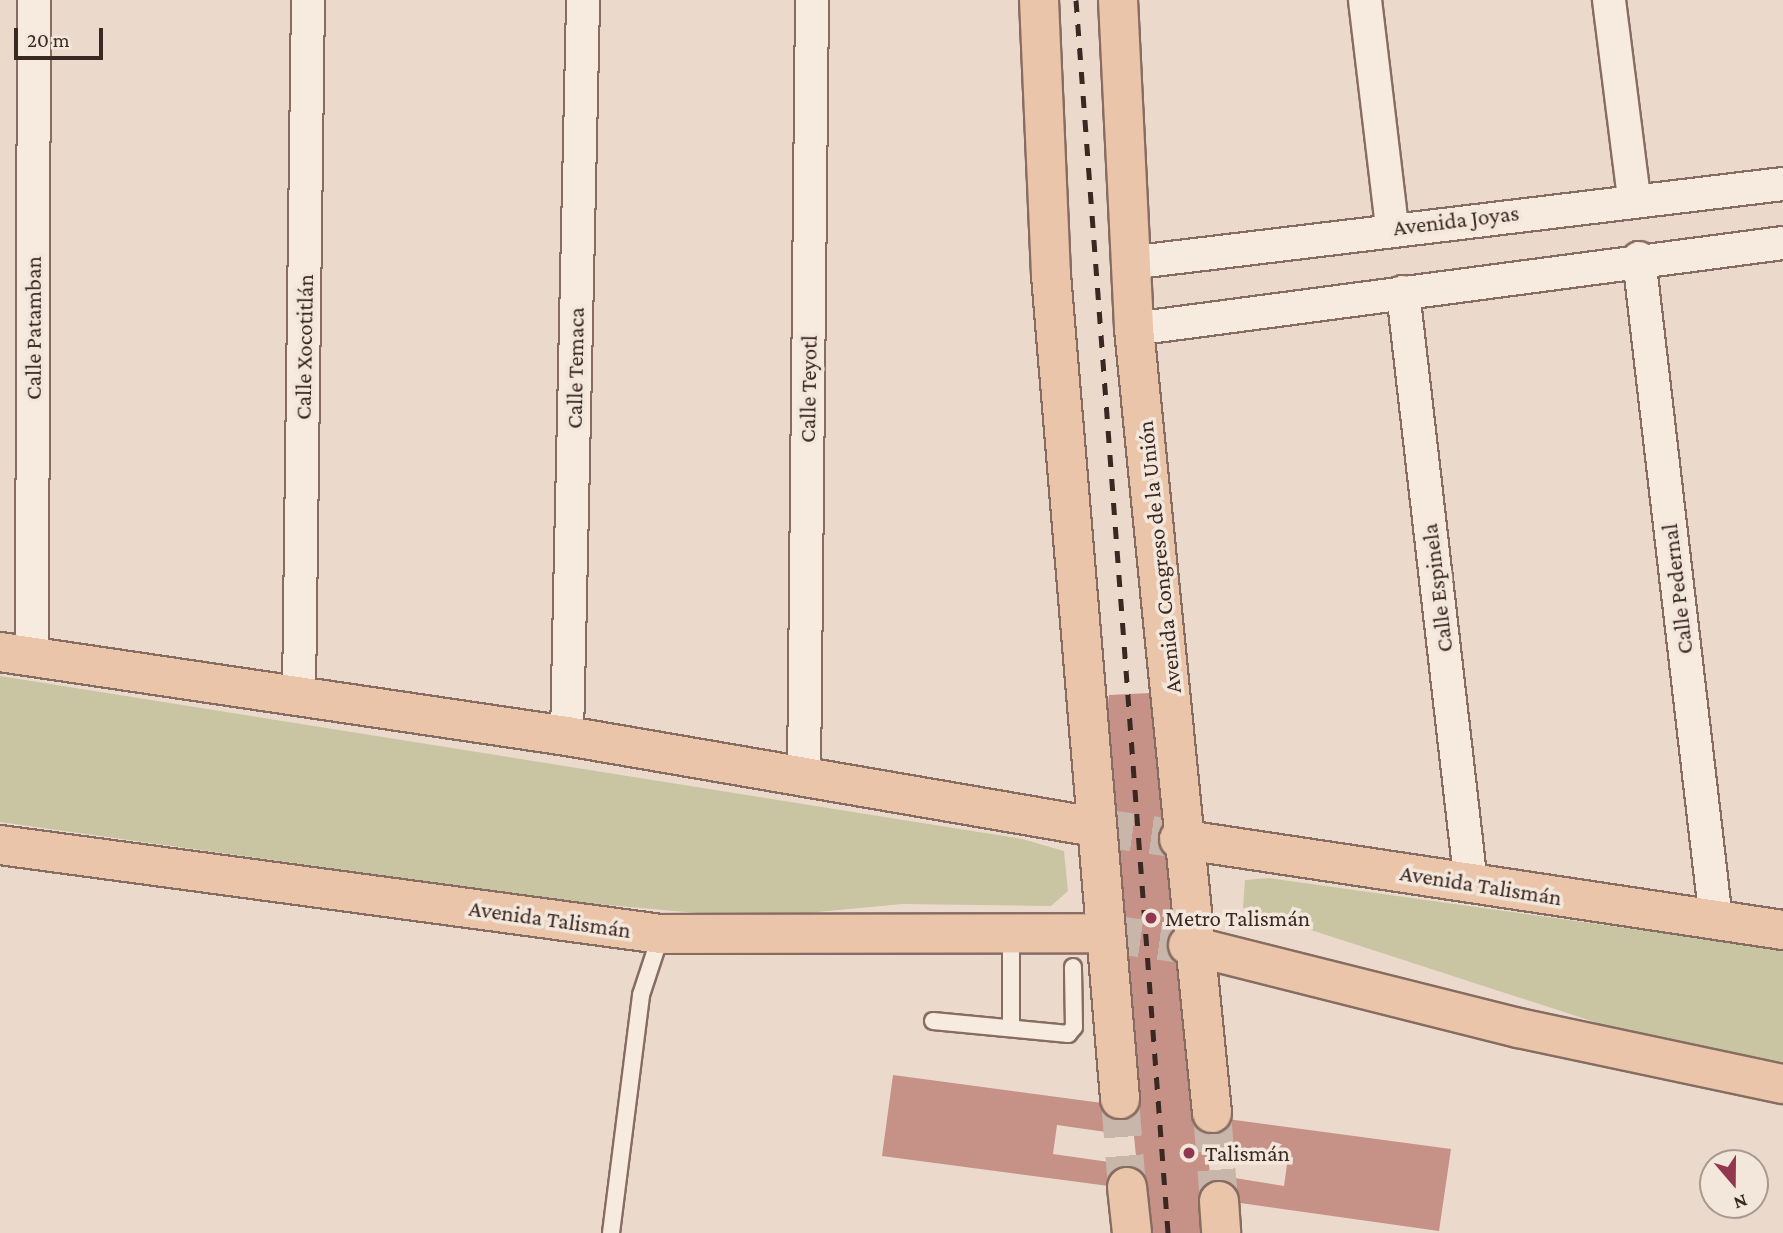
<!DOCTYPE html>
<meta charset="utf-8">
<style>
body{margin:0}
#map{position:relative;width:1783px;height:1233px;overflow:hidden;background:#ebdacc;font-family:"Crimson Pro",serif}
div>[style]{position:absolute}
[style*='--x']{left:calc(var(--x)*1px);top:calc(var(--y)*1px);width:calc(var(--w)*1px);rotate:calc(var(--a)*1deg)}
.green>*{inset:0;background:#c9c4a1}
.building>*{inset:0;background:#c69186}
.primary-tunnel>*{height:38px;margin-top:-19px;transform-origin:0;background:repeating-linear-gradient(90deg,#c8b6aa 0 38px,transparent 0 57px)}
.roads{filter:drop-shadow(2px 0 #876c62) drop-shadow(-2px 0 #876c62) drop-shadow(0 2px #876c62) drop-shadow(0 -2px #876c62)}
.service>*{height:16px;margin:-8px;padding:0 8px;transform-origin:8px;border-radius:8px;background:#f7eadf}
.minor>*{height:32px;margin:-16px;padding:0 16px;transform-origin:16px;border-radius:16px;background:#f7eadf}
.primary>*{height:38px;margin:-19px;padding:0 19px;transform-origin:19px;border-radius:19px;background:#eac5a9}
.rail>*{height:5px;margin-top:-2.5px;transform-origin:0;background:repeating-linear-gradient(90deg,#3a2823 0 12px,transparent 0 24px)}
.dots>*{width:19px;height:19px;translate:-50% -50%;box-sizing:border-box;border:4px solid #f3e6db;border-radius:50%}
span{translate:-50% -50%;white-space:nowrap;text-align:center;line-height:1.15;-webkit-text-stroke:7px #f3e6db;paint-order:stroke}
.street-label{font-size:23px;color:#3a2823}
.poi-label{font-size:23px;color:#3a2823}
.left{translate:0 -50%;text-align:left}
.north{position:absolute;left:1699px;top:1149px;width:70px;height:70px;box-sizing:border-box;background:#f3e6db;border:2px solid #a99a91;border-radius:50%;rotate:160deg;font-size:19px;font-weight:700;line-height:28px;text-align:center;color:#3a2823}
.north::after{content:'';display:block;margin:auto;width:24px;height:32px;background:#91374f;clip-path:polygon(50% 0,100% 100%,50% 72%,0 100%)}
.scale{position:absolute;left:14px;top:28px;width:89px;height:32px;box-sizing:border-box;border:4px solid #3a2823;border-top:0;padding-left:9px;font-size:21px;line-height:24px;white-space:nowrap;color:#3a2823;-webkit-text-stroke:5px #f3e6db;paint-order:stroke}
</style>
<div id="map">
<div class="green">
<div style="clip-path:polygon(0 676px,1022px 839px,1064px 851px,1068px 891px,1051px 906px,902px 904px,754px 918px,573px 902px,0 822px)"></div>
<div style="clip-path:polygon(1269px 878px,1783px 950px,1783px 1062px,1638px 1036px,1243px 908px,1245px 880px)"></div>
</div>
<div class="building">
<div style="clip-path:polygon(evenodd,1150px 693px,1172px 756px,1205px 1116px,1451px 1149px,1439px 1231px,1212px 1199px,1215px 1233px,1143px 1233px,1139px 1190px,882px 1156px,893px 1075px,1132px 1107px,1101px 762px,1109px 695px,1150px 693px,1057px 1125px,1134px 1136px,1137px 1166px,1053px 1154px,1057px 1125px,1150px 693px,1207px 1145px,1288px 1157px,1284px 1186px,1210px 1174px,1207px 1145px)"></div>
</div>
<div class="primary-tunnel">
<div style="--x:1095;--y:827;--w:85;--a:8.1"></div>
<div style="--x:1103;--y:933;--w:86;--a:8"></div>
<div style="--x:1120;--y:1099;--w:88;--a:85.5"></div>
<div style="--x:1212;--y:1113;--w:88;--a:85.5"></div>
</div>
<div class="roads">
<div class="service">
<div style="--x:1011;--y:933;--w:95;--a:90"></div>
<div style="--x:933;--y:1021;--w:136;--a:5.5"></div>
<div style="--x:1068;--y:1034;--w:9;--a:-49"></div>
<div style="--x:1074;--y:1027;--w:60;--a:-91"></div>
<div style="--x:611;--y:1233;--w:240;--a:-82.8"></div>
<div style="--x:641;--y:995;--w:64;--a:-71.8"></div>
</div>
<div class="minor">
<div style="--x:1365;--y:0;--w:230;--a:83.2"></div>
<div style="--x:1609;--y:0;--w:199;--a:82.8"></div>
<div style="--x:1639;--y:258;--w:666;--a:83.37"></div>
<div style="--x:1129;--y:263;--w:659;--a:-6.89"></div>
<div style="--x:1403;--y:292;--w:596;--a:83.45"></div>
<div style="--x:1134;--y:329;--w:655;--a:-7.55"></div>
<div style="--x:32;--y:656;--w:656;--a:-89.83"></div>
<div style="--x:299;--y:694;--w:694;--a:-89.26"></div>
<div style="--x:567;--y:736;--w:736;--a:-88.75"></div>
<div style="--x:804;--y:777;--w:777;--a:-89.41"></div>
</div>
<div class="primary">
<div style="--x:1039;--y:0;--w:275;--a:87.5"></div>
<div style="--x:1051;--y:275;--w:827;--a:85.21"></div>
<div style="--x:1118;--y:0;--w:329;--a:87.2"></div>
<div style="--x:1134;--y:329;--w:788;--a:84.32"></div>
<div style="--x:0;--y:652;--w:573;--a:8.43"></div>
<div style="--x:567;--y:736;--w:536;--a:9.78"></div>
<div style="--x:1179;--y:839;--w:611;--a:8.57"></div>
<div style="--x:0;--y:845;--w:667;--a:7.67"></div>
<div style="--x:661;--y:934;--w:442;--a:-0.1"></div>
<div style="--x:1188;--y:945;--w:341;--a:14.1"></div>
<div style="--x:1519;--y:1028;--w:270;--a:12"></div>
<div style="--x:1127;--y:1187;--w:46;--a:83.8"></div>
<div style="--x:1219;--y:1201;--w:32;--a:86"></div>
</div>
</div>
<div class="rail">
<div style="--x:1076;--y:0;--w:1236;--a:85.73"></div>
</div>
<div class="dots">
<div style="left:1151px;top:918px;background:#91374f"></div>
<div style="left:1189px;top:1153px;background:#91374f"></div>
</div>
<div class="street-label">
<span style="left:1456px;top:220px;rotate:-7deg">Avenida Joyas</span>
<span style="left:33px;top:328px;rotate:-90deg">Calle Patamban</span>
<span style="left:304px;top:347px;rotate:-89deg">Calle Xocotitlán</span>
<span style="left:575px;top:368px;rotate:-89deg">Calle Temaca</span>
<span style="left:808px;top:389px;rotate:-89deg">Calle Teyotl</span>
<span style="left:1159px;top:557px;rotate:-96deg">Avenida Congreso de la Unión</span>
<span style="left:1437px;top:588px;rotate:-97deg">Calle Espinela</span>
<span style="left:1677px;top:589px;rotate:-97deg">Calle Pedernal</span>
<span style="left:1481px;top:885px;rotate:9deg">Avenida Talismán</span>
<span style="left:550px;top:919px;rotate:8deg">Avenida Talismán</span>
</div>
<div class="poi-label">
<span class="left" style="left:1165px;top:918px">Metro Talismán</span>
<span class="left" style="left:1205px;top:1153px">Talismán</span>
</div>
<div class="north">N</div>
<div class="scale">20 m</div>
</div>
